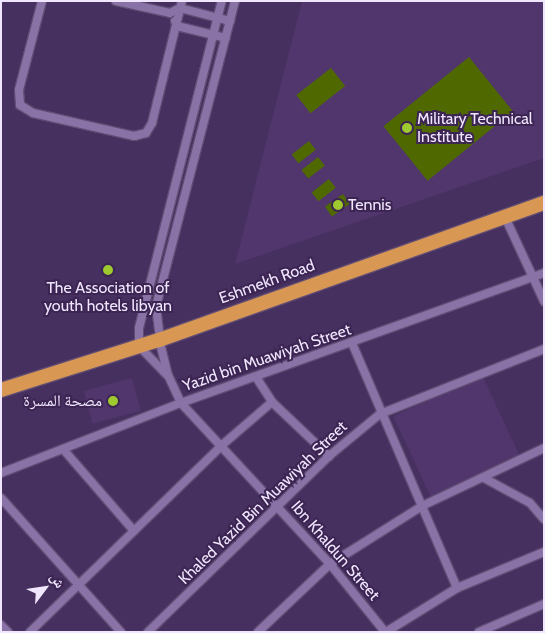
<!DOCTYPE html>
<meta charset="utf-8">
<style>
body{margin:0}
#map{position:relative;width:545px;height:633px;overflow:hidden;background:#46305f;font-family:Cabin,"Noto Naskh Arabic",sans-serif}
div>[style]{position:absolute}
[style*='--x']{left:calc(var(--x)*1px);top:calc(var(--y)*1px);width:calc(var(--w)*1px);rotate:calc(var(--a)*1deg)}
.built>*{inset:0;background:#50366c;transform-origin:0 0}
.green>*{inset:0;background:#4f6900;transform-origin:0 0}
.roads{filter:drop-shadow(1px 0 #604c73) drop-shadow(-1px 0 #604c73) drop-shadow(0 1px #604c73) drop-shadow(0 -1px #604c73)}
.street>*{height:8px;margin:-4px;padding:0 4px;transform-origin:4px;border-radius:4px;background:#8972a6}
.highway>*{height:14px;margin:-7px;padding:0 7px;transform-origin:7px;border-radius:7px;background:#d99754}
.dots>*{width:14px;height:14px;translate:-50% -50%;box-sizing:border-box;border:2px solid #3c2553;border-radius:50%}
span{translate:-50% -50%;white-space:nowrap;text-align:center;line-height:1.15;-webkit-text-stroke:4px #3c2553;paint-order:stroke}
.poi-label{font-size:16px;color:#f0e6fe}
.left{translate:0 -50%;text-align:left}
.right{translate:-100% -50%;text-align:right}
.street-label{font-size:16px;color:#f0e6fe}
.frame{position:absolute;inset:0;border:2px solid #f0e6fe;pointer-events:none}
.north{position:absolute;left:20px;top:563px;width:50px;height:50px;-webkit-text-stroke:4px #3c2553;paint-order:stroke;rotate:59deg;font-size:14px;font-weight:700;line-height:20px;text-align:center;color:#f0e6fe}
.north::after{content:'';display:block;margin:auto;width:18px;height:22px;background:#f0e6fe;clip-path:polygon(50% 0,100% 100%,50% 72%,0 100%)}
</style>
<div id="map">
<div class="built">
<div style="clip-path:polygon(302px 1px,544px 1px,544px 158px,235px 264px)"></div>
<div style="left:482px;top:375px;width:89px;height:98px;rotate:65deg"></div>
<div style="left:132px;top:378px;width:34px;height:50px;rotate:75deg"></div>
</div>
<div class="green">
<div style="left:469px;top:57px;width:70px;height:110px;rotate:51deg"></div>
<div style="left:331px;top:68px;width:23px;height:44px;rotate:52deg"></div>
<div style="left:309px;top:141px;width:11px;height:22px;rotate:52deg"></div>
<div style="left:318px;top:157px;width:11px;height:21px;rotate:52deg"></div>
<div style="left:329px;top:179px;width:11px;height:22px;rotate:52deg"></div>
<div style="left:343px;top:194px;width:12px;height:22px;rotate:55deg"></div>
</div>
<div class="roads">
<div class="street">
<div style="--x:42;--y:1;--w:92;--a:104.5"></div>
<div style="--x:19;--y:90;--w:15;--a:86"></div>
<div style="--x:20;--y:105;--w:15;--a:32"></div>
<div style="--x:33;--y:113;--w:104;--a:12.8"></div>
<div style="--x:134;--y:136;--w:12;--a:-14"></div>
<div style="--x:146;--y:133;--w:12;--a:-59"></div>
<div style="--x:152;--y:123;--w:126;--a:-76.2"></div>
<div style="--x:116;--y:1;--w:55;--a:12.5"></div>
<div style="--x:170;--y:13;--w:11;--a:-27"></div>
<div style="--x:180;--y:8;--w:52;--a:14.6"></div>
<div style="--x:235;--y:1;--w:315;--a:104.5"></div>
<div style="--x:156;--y:306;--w:41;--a:83"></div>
<div style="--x:161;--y:347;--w:29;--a:76"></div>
<div style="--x:168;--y:375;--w:31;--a:65"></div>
<div style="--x:181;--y:403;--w:219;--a:47.2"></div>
<div style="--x:330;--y:564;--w:87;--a:51"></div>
<div style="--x:175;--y:21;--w:5;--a:68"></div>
<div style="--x:177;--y:26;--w:50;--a:13.8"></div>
<div style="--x:505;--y:217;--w:93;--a:65.1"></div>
<div style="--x:352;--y:343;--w:267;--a:66.8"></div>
<div style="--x:167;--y:375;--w:40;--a:-134"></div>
<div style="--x:139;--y:346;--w:18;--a:-90"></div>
<div style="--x:139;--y:328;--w:337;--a:-75.8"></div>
<div style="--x:256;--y:377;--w:30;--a:57"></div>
<div style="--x:272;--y:402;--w:79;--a:43.5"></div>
<div style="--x:63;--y:449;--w:108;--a:49.1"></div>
<div style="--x:1;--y:473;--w:193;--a:-21.3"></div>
<div style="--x:181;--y:403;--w:386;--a:-19.7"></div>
<div style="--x:484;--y:478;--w:52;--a:28.5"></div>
<div style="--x:530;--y:503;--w:21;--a:49"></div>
<div style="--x:1;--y:498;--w:180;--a:48.2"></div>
<div style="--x:1;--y:625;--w:10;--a:45"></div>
<div style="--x:30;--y:632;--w:267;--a:-44.2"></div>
<div style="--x:221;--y:446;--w:67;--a:-40.8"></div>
<div style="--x:148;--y:632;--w:252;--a:-44.2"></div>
<div style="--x:329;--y:456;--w:66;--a:-39.5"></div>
<div style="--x:380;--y:414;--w:176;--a:-21.6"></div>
<div style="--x:258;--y:632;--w:99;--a:-43.4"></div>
<div style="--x:330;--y:564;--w:109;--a:-32.2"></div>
<div style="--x:422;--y:506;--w:135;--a:-25.4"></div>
<div style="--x:386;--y:632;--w:84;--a:-31.8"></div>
<div style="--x:457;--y:588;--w:94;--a:-22.5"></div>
<div style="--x:479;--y:632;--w:71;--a:-23.3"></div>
</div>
<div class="highway">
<div style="--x:1;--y:390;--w:166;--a:-17.6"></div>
<div style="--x:159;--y:340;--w:409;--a:-19.6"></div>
</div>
</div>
<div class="dots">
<div style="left:407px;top:128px;background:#9eca2f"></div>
<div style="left:338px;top:205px;background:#9eca2f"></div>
<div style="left:108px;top:270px;background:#9eca2f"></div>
<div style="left:113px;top:401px;background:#9eca2f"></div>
</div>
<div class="poi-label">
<span class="left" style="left:417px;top:128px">Military Technical<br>Institute</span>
<span class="left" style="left:348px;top:205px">Tennis</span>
<span style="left:108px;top:297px">The Association of<br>youth hotels libyan</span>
<span class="right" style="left:102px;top:401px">مصحة المسرة</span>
</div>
<div class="street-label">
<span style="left:267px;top:282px;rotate:-20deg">Eshmekh Road</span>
<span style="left:267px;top:358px;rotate:-19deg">Yazid bin Muawiyah Street</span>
<span style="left:263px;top:503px;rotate:-44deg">Khaled Yazid Bin Muawiyah Street</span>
<span style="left:335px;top:551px;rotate:49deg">Ibn Khaldun Street</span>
</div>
<div class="frame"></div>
<div class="north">ش</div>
</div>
